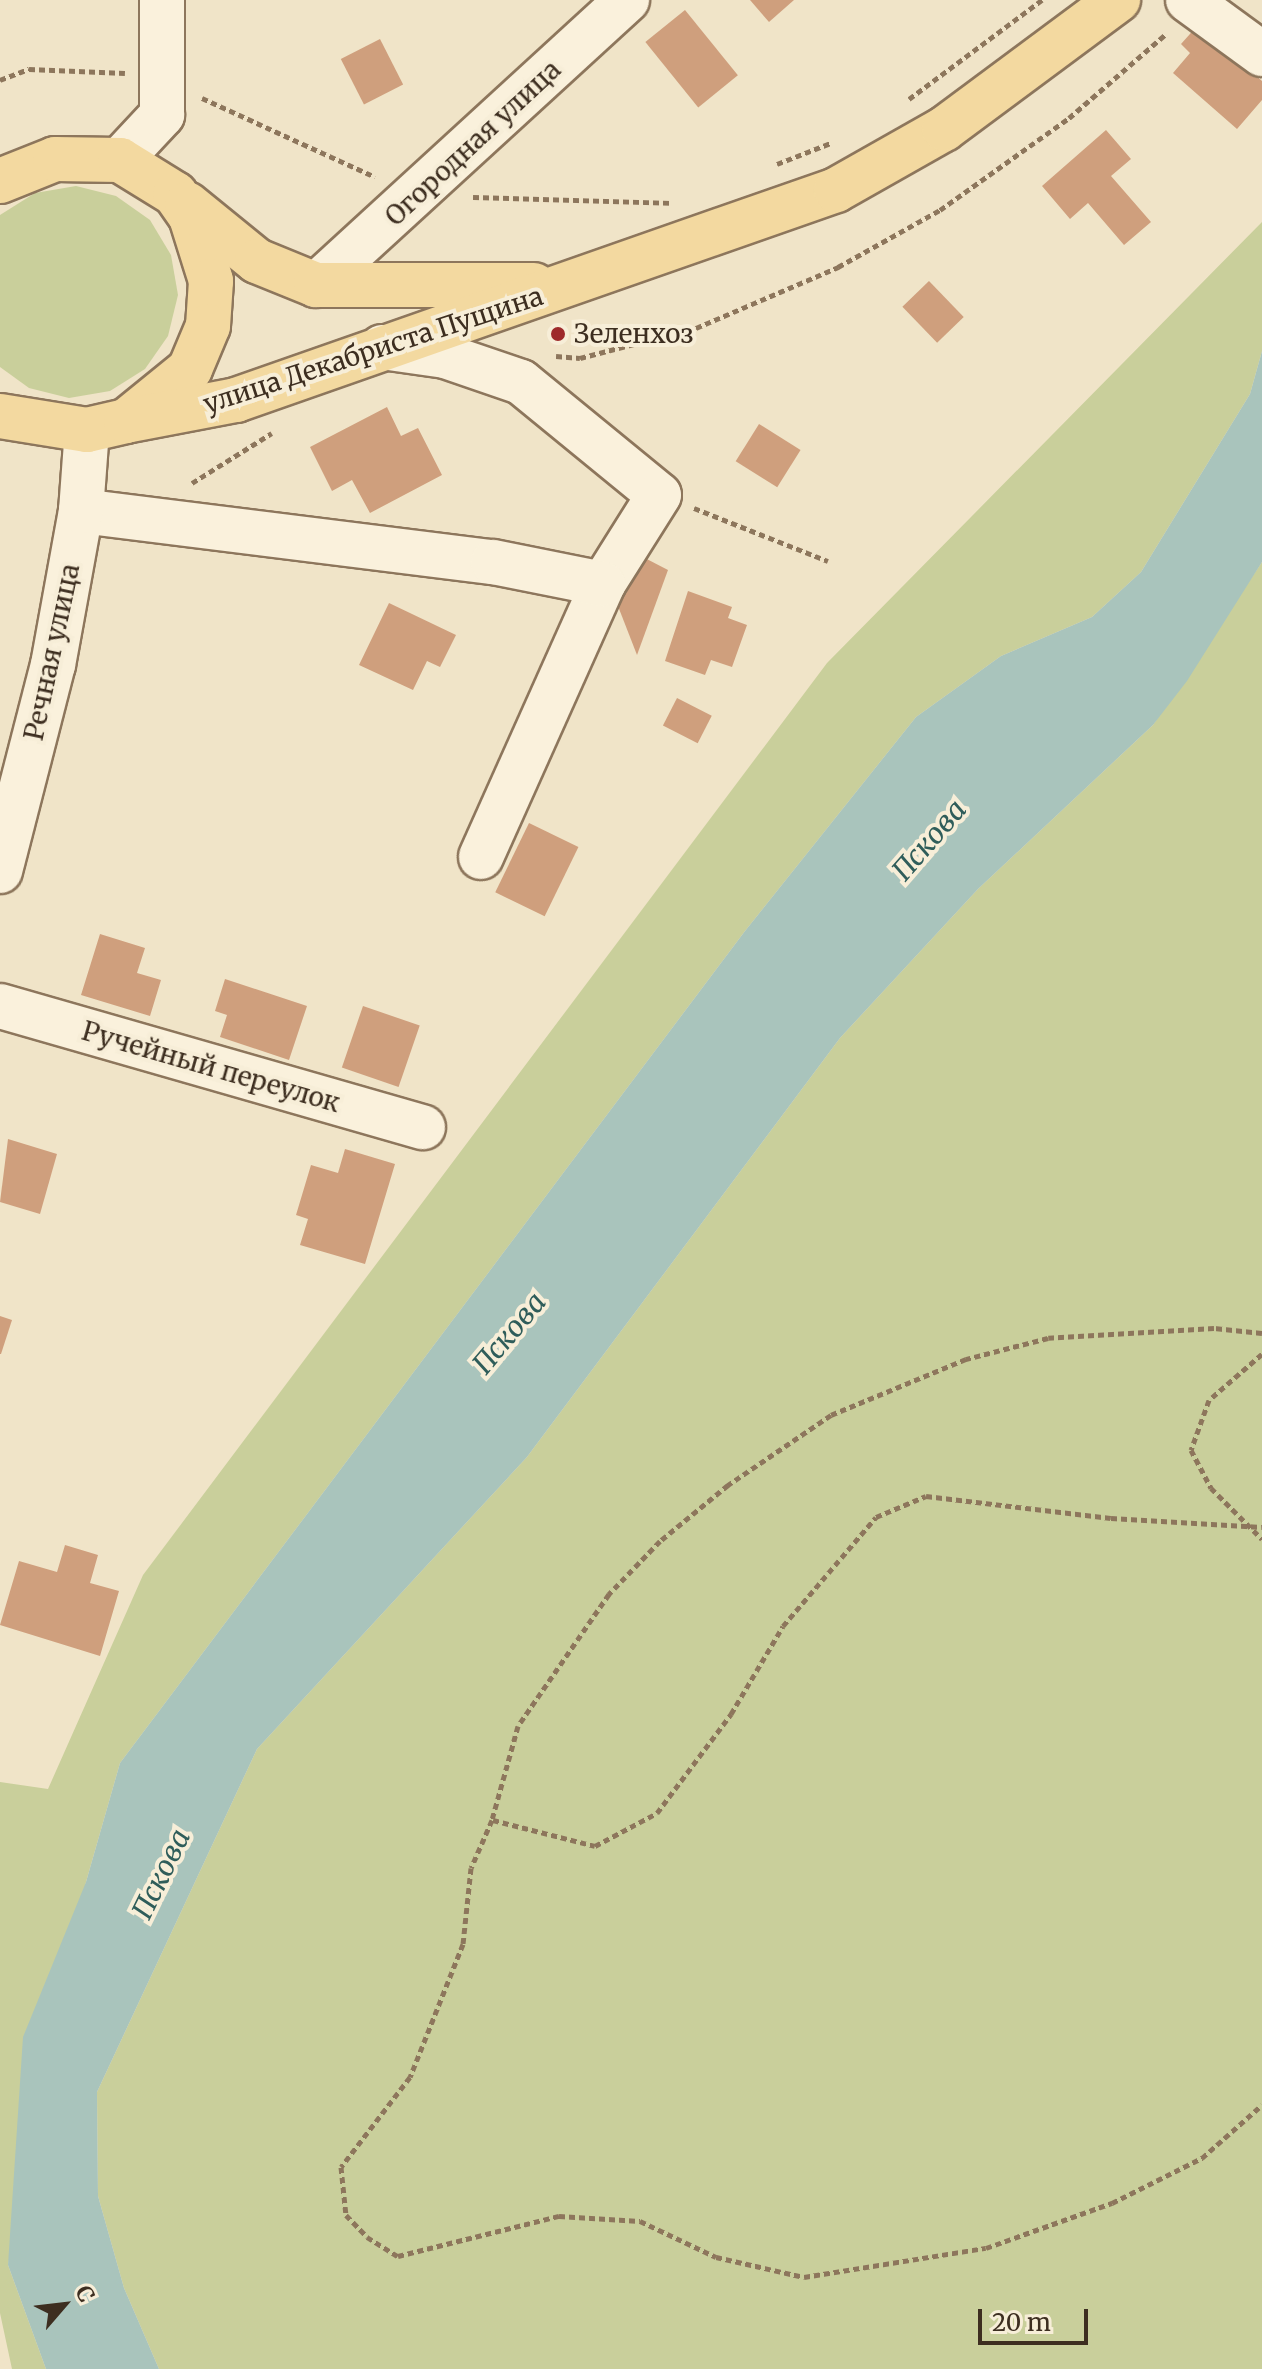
<!DOCTYPE html>
<meta charset="utf-8">
<style>
body{margin:0}
#map{position:relative;width:1262px;height:2369px;overflow:hidden;background:#f0e4c8;font-family:Merriweather,serif}
div>[style]{position:absolute}
[style*='--x']{left:calc(var(--x)*1px);top:calc(var(--y)*1px);width:calc(var(--w)*1px);rotate:calc(var(--a)*1deg)}
.green>*{inset:0;background:#c9cf9b}
.water>*{inset:0;background:#a9c4bc}
.building>*{inset:0;background:#cf9f7d;transform-origin:0 0}
.path>*{height:5px;margin-top:-2.5px;transform-origin:0;background:repeating-linear-gradient(90deg,#8d765c 0 6px,transparent 0 10px)}
.roads{filter:drop-shadow(2px 0 #8d765c) drop-shadow(-2px 0 #8d765c) drop-shadow(0 2px #8d765c) drop-shadow(0 -2px #8d765c)}
.minor>*{height:44px;margin:-22px;padding:0 22px;transform-origin:22px;border-radius:22px;background:#faf1dc}
.major>*{height:44px;margin:-22px;padding:0 22px;transform-origin:22px;border-radius:22px;background:#f3d9a0}
.dots>*{width:22px;height:22px;translate:-50% -50%;box-sizing:border-box;border:4px solid #f7eed8;border-radius:50%}
span{translate:-50% -50%;white-space:nowrap;text-align:center;line-height:1.15;-webkit-text-stroke:8px #f7eed8;paint-order:stroke}
.street-label{font-size:26px;color:#3d2e20}
.poi-label{font-size:26px;color:#3d2e20}
.left{translate:0 -50%;text-align:left}
.water-label{font-size:28px;color:#2f5d5a;font-style:italic}
.north{position:absolute;left:24px;top:2265px;width:80px;height:80px;-webkit-text-stroke:6px #f7eed8;paint-order:stroke;rotate:62deg;font-size:22px;font-weight:700;line-height:32px;text-align:center;color:#3d2e20}
.north::after{content:'';display:block;margin:auto;width:28px;height:36px;background:#3d2e20;clip-path:polygon(50% 0,100% 100%,50% 72%,0 100%)}
.scale{position:absolute;left:978px;top:2309px;width:110px;height:36px;box-sizing:border-box;border:4px solid #3d2e20;border-top:0;padding-left:10px;font-size:24px;line-height:28px;white-space:nowrap;color:#3d2e20;-webkit-text-stroke:6px #f7eed8;paint-order:stroke}
</style>
<div id="map">
<div class="green">
<div style="clip-path:polygon(76px 186px,116px 196px,150px 220px,171px 255px,178px 295px,168px 336px,145px 369px,110px 391px,69px 398px,29px 388px,0 367px,0 215px,35px 193px)"></div>
<div style="clip-path:polygon(1262px 222px,1262px 351px,1250px 394px,1141px 572px,1092px 617px,1001px 656px,916px 717px,745px 931px,120px 1763px,86px 1882px,8px 2265px,46px 2369px,12px 2369px,0 2313px,0 1782px,48px 1789px,143px 1575px,827px 663px)"></div>
<div style="clip-path:polygon(1262px 562px,1262px 2369px,159px 2369px,124px 2288px,98px 2196px,97px 2092px,257px 1749px,527px 1457px,840px 1038px,978px 889px,1153px 725px)"></div>
</div>
<div class="water">
<div style="clip-path:polygon(1262px 351px,1262px 562px,1187px 681px,1153px 725px,978px 889px,840px 1038px,527px 1457px,257px 1749px,97px 2092px,98px 2196px,124px 2288px,159px 2369px,46px 2369px,8px 2265px,23px 2037px,86px 1882px,120px 1763px,745px 931px,916px 717px,1001px 656px,1092px 617px,1141px 572px,1250px 394px)"></div>
</div>
<div class="building">
<div style="clip-path:polygon(750px 0,794px 0,769px 22px)"></div>
<div style="left:685px;top:10px;width:84px;height:51px;rotate:51deg"></div>
<div style="clip-path:polygon(1198px 25px,1262px 81px,1262px 100px,1237px 129px,1173px 73px,1190px 53px,1181px 44px)"></div>
<div style="left:380px;top:39px;width:51px;height:44px;rotate:63deg"></div>
<div style="clip-path:polygon(1106px 130px,1131px 159px,1111px 176px,1151px 222px,1124px 245px,1088px 203px,1070px 219px,1042px 186px)"></div>
<div style="left:929px;top:281px;width:50px;height:37px;rotate:46deg"></div>
<div style="clip-path:polygon(387px 407px,401px 436px,418px 428px,442px 475px,370px 513px,352px 480px,332px 491px,310px 447px)"></div>
<div style="left:759px;top:424px;width:49px;height:44px;rotate:32deg"></div>
<div style="clip-path:polygon(639px 555px,668px 570px,637px 655px,616px 601px)"></div>
<div style="clip-path:polygon(688px 591px,732px 607px,728px 618px,747px 625px,732px 667px,711px 660px,705px 675px,665px 661px)"></div>
<div style="clip-path:polygon(389px 603px,456px 635px,440px 667px,427px 661px,413px 690px,359px 665px)"></div>
<div style="left:677px;top:698px;width:39px;height:31px;rotate:27deg"></div>
<div style="left:529px;top:823px;width:55px;height:77px;rotate:26deg"></div>
<div style="clip-path:polygon(100px 934px,145px 948px,137px 973px,161px 980px,150px 1016px,81px 995px)"></div>
<div style="clip-path:polygon(225px 979px,307px 1006px,289px 1060px,220px 1037px,227px 1015px,215px 1011px)"></div>
<div style="left:363px;top:1006px;width:60px;height:65px;rotate:19deg"></div>
<div style="clip-path:polygon(8px 1139px,57px 1154px,40px 1214px,0 1202px)"></div>
<div style="clip-path:polygon(345px 1149px,395px 1164px,365px 1264px,300px 1245px,308px 1219px,296px 1215px,311px 1165px,338px 1173px)"></div>
<div style="clip-path:polygon(0 1316px,12px 1320px,1px 1354px,0 1354px)"></div>
<div style="clip-path:polygon(65px 1545px,98px 1555px,90px 1583px,119px 1591px,100px 1656px,0 1625px,19px 1561px,57px 1572px)"></div>
</div>
<div class="path">
<div style="--x:0;--y:80;--w:31;--a:-21"></div>
<div style="--x:29;--y:69;--w:96;--a:2.4"></div>
<div style="--x:202;--y:98;--w:190;--a:24.5"></div>
<div style="--x:909;--y:99;--w:166;--a:-36.7"></div>
<div style="--x:777;--y:164;--w:58;--a:-21.3"></div>
<div style="--x:473;--y:197;--w:198;--a:1.7"></div>
<div style="--x:556;--y:356;--w:24;--a:5"></div>
<div style="--x:580;--y:358;--w:120;--a:-14.5"></div>
<div style="--x:696;--y:328;--w:155;--a:-23.2"></div>
<div style="--x:838;--y:267;--w:117;--a:-29.2"></div>
<div style="--x:940;--y:210;--w:158;--a:-35.5"></div>
<div style="--x:1069;--y:118;--w:128;--a:-40.9"></div>
<div style="--x:192;--y:483;--w:94;--a:-32"></div>
<div style="--x:694;--y:508;--w:144;--a:21.6"></div>
<div style="--x:1262;--y:1333;--w:48;--a:-174.1"></div>
<div style="--x:1214;--y:1328;--w:166;--a:176.6"></div>
<div style="--x:1048;--y:1338;--w:85;--a:165.6"></div>
<div style="--x:966;--y:1359;--w:146;--a:157.5"></div>
<div style="--x:831;--y:1415;--w:125;--a:145.8"></div>
<div style="--x:728;--y:1485;--w:88;--a:140.5"></div>
<div style="--x:660;--y:1541;--w:74;--a:133.9"></div>
<div style="--x:609;--y:1594;--w:160;--a:124.6"></div>
<div style="--x:518;--y:1726;--w:98;--a:105.5"></div>
<div style="--x:492;--y:1820;--w:52;--a:113.6"></div>
<div style="--x:471;--y:1868;--w:76;--a:96"></div>
<div style="--x:463;--y:1944;--w:143;--a:111.7"></div>
<div style="--x:410;--y:2077;--w:113;--a:127.5"></div>
<div style="--x:341;--y:2167;--w:48;--a:84.1"></div>
<div style="--x:346;--y:2215;--w:30;--a:46"></div>
<div style="--x:367;--y:2237;--w:36;--a:32"></div>
<div style="--x:398;--y:2256;--w:166;--a:-14"></div>
<div style="--x:559;--y:2216;--w:81;--a:3.5"></div>
<div style="--x:640;--y:2221;--w:84;--a:25.3"></div>
<div style="--x:716;--y:2257;--w:90;--a:12.8"></div>
<div style="--x:804;--y:2277;--w:184;--a:-9.1"></div>
<div style="--x:986;--y:2248;--w:134;--a:-19.7"></div>
<div style="--x:1112;--y:2203;--w:101;--a:-26.6"></div>
<div style="--x:1202;--y:2158;--w:80;--a:-41.5"></div>
<div style="--x:1262;--y:1354;--w:70;--a:139"></div>
<div style="--x:1209;--y:1400;--w:53;--a:109.8"></div>
<div style="--x:1191;--y:1450;--w:43;--a:62.2"></div>
<div style="--x:1211;--y:1488;--w:72;--a:45"></div>
<div style="--x:493;--y:1820;--w:105;--a:14.3"></div>
<div style="--x:595;--y:1846;--w:70;--a:-28"></div>
<div style="--x:657;--y:1813;--w:124;--a:-53.2"></div>
<div style="--x:731;--y:1714;--w:102;--a:-59.4"></div>
<div style="--x:783;--y:1626;--w:143;--a:-49.5"></div>
<div style="--x:876;--y:1517;--w:54;--a:-22.8"></div>
<div style="--x:926;--y:1496;--w:186;--a:6.8"></div>
<div style="--x:1111;--y:1518;--w:151;--a:3.4"></div>
</div>
<div class="roads">
<div class="minor">
<div style="--x:1188;--y:0;--w:92;--a:36.1"></div>
<div style="--x:120;--y:160;--w:62;--a:-47"></div>
<div style="--x:162;--y:115;--w:115;--a:-90"></div>
<div style="--x:316;--y:285;--w:422;--a:-42.5"></div>
<div style="--x:382;--y:347;--w:64;--a:8.1"></div>
<div style="--x:445;--y:356;--w:80;--a:18.9"></div>
<div style="--x:521;--y:382;--w:178;--a:39.3"></div>
<div style="--x:659;--y:495;--w:105;--a:122.2"></div>
<div style="--x:603;--y:584;--w:299;--a:114.1"></div>
<div style="--x:81;--y:511;--w:415;--a:7.1"></div>
<div style="--x:493;--y:562;--w:112;--a:11.3"></div>
<div style="--x:0;--y:871;--w:213;--a:-75.6"></div>
<div style="--x:53;--y:665;--w:157;--a:-79.7"></div>
<div style="--x:81;--y:511;--w:81;--a:-85.8"></div>
<div style="--x:0;--y:1006;--w:440;--a:16"></div>
</div>
<div class="major">
<div style="--x:0;--y:181;--w:59;--a:-21.8"></div>
<div style="--x:55;--y:159;--w:65;--a:0.9"></div>
<div style="--x:120;--y:160;--w:65;--a:31.7"></div>
<div style="--x:175;--y:194;--w:28;--a:55"></div>
<div style="--x:191;--y:217;--w:67;--a:72.6"></div>
<div style="--x:211;--y:281;--w:45;--a:93.8"></div>
<div style="--x:208;--y:326;--w:47;--a:112.7"></div>
<div style="--x:190;--y:369;--w:82;--a:140.9"></div>
<div style="--x:126;--y:421;--w:40;--a:167"></div>
<div style="--x:87;--y:430;--w:88;--a:-170.9"></div>
<div style="--x:187;--y:204;--w:90;--a:39.2"></div>
<div style="--x:257;--y:261;--w:64;--a:22.1"></div>
<div style="--x:316;--y:285;--w:218;--a:0"></div>
<div style="--x:126;--y:421;--w:112;--a:-10.8"></div>
<div style="--x:236;--y:400;--w:636;--a:-19.29"></div>
<div style="--x:836;--y:190;--w:124;--a:-29.5"></div>
<div style="--x:944;--y:129;--w:217;--a:-36.6"></div>
</div>
</div>
<div class="dots">
<div style="left:558px;top:334px;background:#9e2a2b"></div>
</div>
<div class="street-label">
<span style="left:473px;top:143px;rotate:-43deg">Огородная улица</span>
<span style="left:373px;top:350px;rotate:-18deg">улица Декабриста Пущина</span>
<span style="left:52px;top:652px;rotate:-78deg">Речная улица</span>
<span style="left:211px;top:1067px;rotate:16deg">Ручейный переулок</span>
</div>
<div class="poi-label">
<span class="left" style="left:574px;top:334px">Зеленхоз</span>
</div>
<div class="water-label">
<span style="left:929px;top:840px;rotate:-49deg">Пскова</span>
<span style="left:509px;top:1333px;rotate:-50deg">Пскова</span>
<span style="left:161px;top:1874px;rotate:-64deg">Пскова</span>
</div>
<div class="north">С</div>
<div class="scale">20 m</div>
</div>
